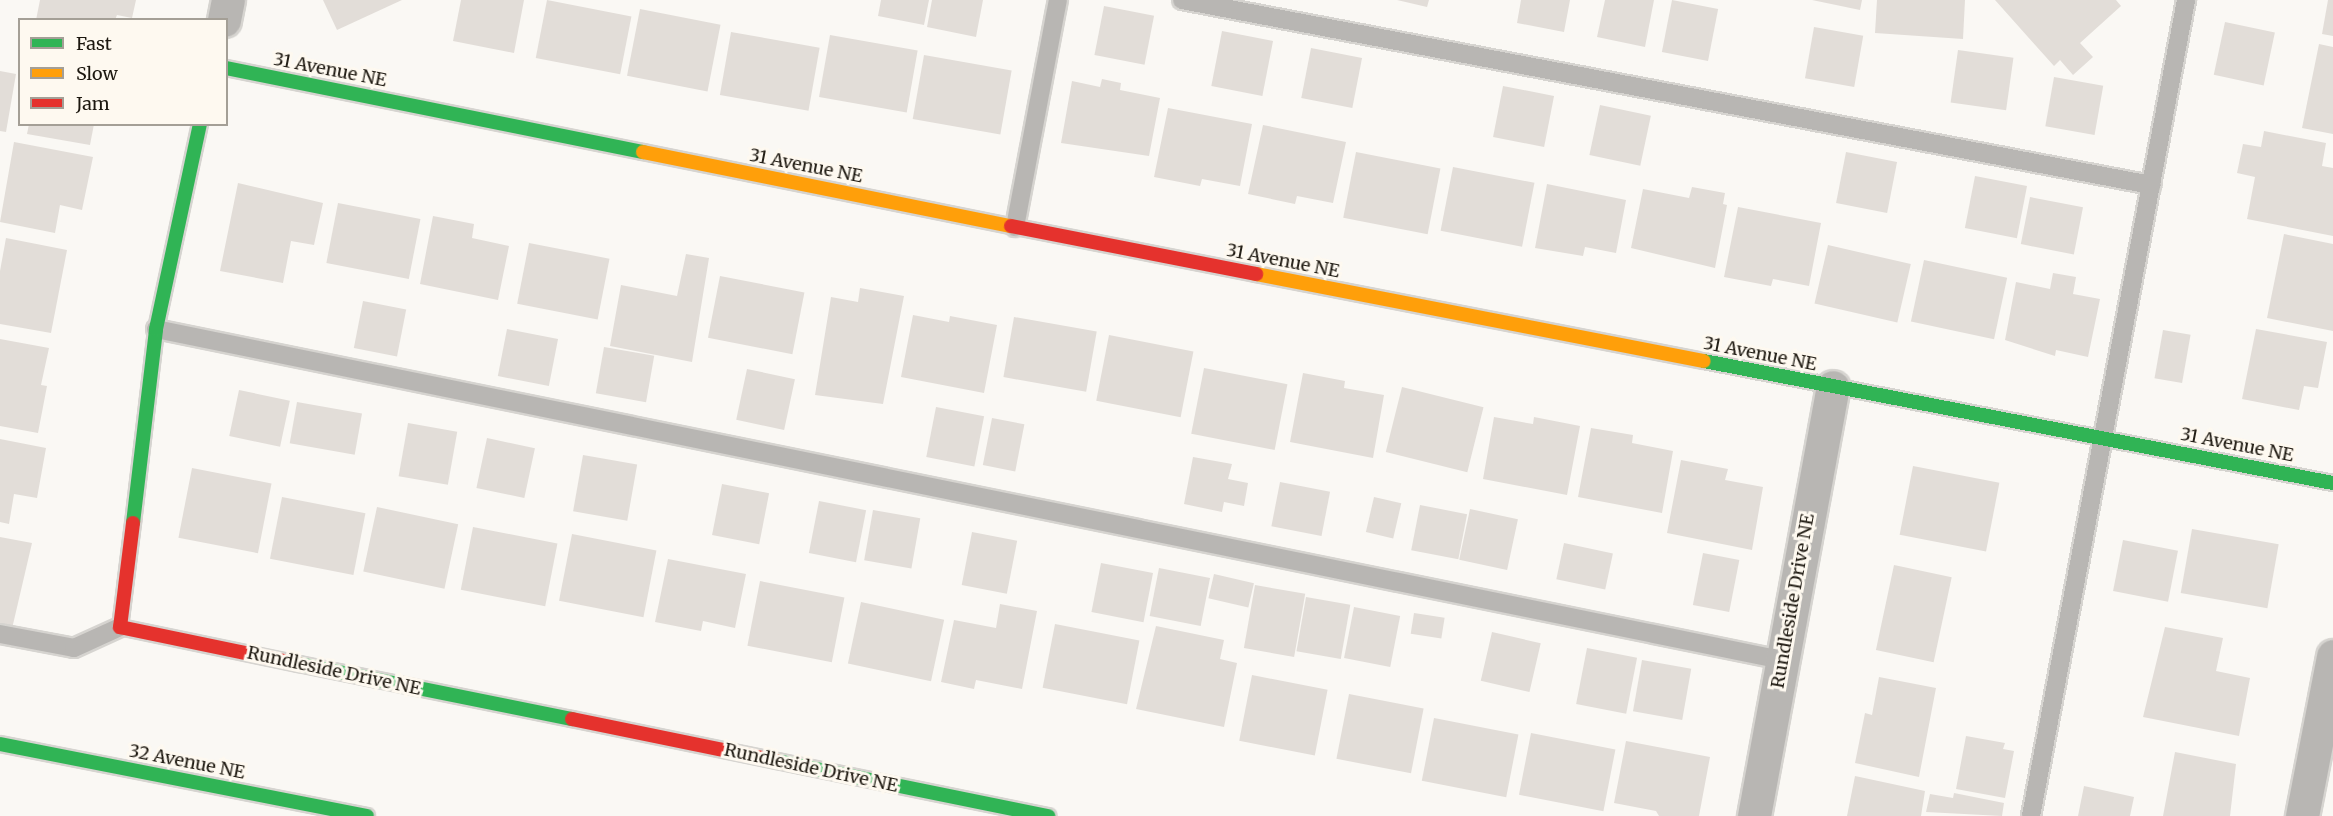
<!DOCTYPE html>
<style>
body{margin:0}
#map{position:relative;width:2333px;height:816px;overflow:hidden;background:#faf8f4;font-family:Merriweather,serif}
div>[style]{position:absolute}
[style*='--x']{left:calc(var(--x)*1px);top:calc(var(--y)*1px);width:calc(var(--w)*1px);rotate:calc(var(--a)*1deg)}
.building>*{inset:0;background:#e2ddd8;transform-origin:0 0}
.roads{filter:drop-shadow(2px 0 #d6d4d0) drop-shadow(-2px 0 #d6d4d0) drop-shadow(0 2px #d6d4d0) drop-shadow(0 -2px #d6d4d0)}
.lane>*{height:18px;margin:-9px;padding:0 9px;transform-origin:9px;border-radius:9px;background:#b8b6b3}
.street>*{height:33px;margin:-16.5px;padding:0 16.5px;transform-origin:16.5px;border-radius:16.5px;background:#b8b6b3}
.fast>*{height:14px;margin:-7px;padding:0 7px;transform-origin:7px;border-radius:7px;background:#30b455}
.slow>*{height:14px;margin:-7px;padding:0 7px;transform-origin:7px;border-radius:7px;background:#ff9f0a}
.jam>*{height:14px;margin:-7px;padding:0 7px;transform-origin:7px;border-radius:7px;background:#e5322d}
span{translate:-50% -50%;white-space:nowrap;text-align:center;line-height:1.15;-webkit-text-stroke:6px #fef9f0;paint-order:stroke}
.street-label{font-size:18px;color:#1c170f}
.legend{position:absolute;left:18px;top:18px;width:210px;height:108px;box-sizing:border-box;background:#fef9f0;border:2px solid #a49f96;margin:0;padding:8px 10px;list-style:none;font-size:18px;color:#1c170f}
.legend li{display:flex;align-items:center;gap:12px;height:30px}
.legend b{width:30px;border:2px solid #a49f96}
</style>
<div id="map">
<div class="building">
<div style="clip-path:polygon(40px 0,136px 0,132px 18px,117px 15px,115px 20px,36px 20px)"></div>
<div style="clip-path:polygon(323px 0,402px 0,337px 30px)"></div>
<div style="clip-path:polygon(461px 0,524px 0,514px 53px,453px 41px)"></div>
<div style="left:547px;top:0;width:86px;height:59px;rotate:11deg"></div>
<div style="clip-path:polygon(881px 0,929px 0,924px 25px,878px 16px)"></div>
<div style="clip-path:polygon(932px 0,983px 0,976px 37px,927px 27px)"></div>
<div style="clip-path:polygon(1397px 0,1429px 0,1427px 7px)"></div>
<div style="clip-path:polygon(1521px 0,1570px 0,1564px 32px,1517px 23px)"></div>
<div style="clip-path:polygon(1605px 0,1654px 0,1645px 47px,1597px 37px)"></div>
<div style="left:1672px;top:0;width:47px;height:53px;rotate:11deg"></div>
<div style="clip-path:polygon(1812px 0,1862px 0,1860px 10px)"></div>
<div style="clip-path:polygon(1877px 0,1965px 0,1963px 39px,1875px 33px)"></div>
<div style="clip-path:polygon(1995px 0,2116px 0,2121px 6px,2080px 43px,2093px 57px,2073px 75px,2060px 60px,2054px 66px)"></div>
<div style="clip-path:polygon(2328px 0,2333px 0,2333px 36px,2322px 34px)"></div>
<div style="left:1104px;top:6px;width:51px;height:50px;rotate:11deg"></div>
<div style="left:640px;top:9px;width:82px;height:68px;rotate:11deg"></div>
<div style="left:2225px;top:22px;width:51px;height:54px;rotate:12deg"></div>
<div style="left:1814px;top:27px;width:50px;height:52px;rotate:10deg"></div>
<div style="left:1222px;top:31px;width:52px;height:56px;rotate:11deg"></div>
<div style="left:731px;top:32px;width:90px;height:64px;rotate:10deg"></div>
<div style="left:830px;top:35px;width:89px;height:63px;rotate:10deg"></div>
<div style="clip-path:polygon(2319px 44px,2333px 47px,2333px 134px,2302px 128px)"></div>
<div style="left:1311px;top:48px;width:52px;height:51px;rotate:11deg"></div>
<div style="left:1958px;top:50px;width:56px;height:53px;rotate:8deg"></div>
<div style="left:924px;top:55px;width:89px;height:65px;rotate:10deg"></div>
<div style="clip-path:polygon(0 71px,16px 74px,6px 132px,0 131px)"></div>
<div style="left:2054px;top:77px;width:50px;height:50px;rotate:10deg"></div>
<div style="clip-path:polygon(1102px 79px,1121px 83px,1120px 90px,1160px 98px,1149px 156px,1061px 143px,1072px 81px,1100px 87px)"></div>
<div style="left:1503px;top:86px;width:52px;height:52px;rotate:11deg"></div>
<div style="left:1600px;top:105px;width:52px;height:51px;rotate:12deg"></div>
<div style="clip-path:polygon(1168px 108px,1252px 124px,1240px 186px,1202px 179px,1200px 186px,1154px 177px)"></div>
<div style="clip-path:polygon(29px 124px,94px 124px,90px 145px,27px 134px)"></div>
<div style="clip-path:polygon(1263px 125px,1346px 142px,1333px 203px,1297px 196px,1295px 204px,1248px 194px)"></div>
<div style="clip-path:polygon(2264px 131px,2326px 143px,2322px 166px,2333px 168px,2333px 236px,2247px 219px,2255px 177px,2237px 173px,2243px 144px,2261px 147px)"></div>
<div style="clip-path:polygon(14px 142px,93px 157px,82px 210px,60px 205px,55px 233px,0 222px)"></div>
<div style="left:1356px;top:152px;width:86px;height:67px;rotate:11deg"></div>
<div style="left:1846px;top:152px;width:52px;height:52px;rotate:11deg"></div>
<div style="left:1453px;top:167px;width:83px;height:65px;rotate:11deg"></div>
<div style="left:1975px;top:176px;width:53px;height:53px;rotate:11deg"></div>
<div style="clip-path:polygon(238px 183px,323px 203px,314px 245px,291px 241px,283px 283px,220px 271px)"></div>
<div style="clip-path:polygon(1547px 184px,1626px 200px,1616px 253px,1585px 247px,1583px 256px,1535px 248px)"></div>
<div style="clip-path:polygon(1692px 187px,1725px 193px,1723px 204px,1727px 205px,1715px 268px,1631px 248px,1643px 189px,1689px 198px)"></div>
<div style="left:2030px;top:197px;width:54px;height:48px;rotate:11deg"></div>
<div style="left:338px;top:203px;width:84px;height:61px;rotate:11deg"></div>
<div style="clip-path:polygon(1738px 207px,1821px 223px,1809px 286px,1773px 279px,1771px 286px,1724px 277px)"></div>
<div style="clip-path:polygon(433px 216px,474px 224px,472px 238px,509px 246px,498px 300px,420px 284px)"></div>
<div style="clip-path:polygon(2284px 234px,2333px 244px,2333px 331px,2267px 318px)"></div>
<div style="clip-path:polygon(6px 238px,67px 250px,51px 333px,0 324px,0 271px)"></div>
<div style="left:529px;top:243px;width:82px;height:62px;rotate:11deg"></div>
<div style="left:1828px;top:245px;width:85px;height:60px;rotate:13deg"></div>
<div style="clip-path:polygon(686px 254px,709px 258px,692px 362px,610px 346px,621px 285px,677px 296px)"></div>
<div style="left:1924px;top:260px;width:85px;height:63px;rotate:12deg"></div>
<div style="clip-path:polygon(2053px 273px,2076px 277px,2073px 294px,2100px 299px,2088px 357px,2056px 350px,2055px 356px,2005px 340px,2016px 282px,2050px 289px)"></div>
<div style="left:720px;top:276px;width:86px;height:63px;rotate:11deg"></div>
<div style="clip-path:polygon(860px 288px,904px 296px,883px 404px,815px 395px,831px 297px,858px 302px)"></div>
<div style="left:363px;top:301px;width:44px;height:48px;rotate:11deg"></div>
<div style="clip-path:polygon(913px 315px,949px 322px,950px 316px,997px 325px,984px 393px,901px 377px)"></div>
<div style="left:1014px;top:317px;width:84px;height:61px;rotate:10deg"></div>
<div style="left:507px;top:329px;width:52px;height:48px;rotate:11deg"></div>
<div style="clip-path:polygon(2256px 329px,2327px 342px,2318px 388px,2304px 386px,2299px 410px,2242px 399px)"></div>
<div style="left:2163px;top:330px;width:28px;height:49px;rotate:10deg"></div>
<div style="left:1109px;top:335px;width:86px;height:67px;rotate:11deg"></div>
<div style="clip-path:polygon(0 339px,49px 348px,41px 385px,47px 386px,38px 433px,0 426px)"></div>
<div style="left:604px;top:347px;width:51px;height:47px;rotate:10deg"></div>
<div style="left:1204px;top:368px;width:85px;height:67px;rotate:11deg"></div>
<div style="left:747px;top:369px;width:49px;height:52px;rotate:12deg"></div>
<div style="clip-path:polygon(1303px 373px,1345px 381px,1344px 388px,1384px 395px,1373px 458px,1290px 442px)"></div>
<div style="left:1402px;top:387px;width:84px;height:67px;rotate:14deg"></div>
<div style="left:239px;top:390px;width:52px;height:47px;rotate:12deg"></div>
<div style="left:297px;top:402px;width:66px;height:42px;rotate:10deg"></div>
<div style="left:936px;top:407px;width:49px;height:51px;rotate:11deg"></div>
<div style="clip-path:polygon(1494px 417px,1533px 424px,1534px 417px,1580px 426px,1567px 495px,1483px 479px)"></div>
<div style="left:992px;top:418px;width:33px;height:48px;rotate:11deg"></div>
<div style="left:408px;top:423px;width:50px;height:54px;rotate:10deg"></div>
<div style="clip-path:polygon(1591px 428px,1633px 435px,1632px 443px,1673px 451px,1662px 513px,1578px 497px)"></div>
<div style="left:487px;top:438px;width:49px;height:51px;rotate:12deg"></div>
<div style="clip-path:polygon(0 439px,46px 448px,37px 498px,14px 494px,9px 524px,0 522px)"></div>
<div style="left:583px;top:455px;width:55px;height:57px;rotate:10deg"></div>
<div style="clip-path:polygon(1193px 457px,1232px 464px,1228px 479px,1248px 483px,1244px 506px,1224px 502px,1222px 512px,1184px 504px)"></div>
<div style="clip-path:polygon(1681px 460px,1728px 469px,1725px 480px,1763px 487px,1752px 550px,1667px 533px)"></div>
<div style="left:1913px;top:466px;width:88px;height:70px;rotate:11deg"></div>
<div style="left:192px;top:468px;width:81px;height:71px;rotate:11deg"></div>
<div style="left:1280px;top:482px;width:51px;height:45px;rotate:11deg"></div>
<div style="left:722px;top:484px;width:48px;height:52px;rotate:11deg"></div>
<div style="left:282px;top:497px;width:85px;height:63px;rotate:11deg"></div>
<div style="left:1374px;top:497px;width:28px;height:36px;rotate:13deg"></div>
<div style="left:819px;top:501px;width:48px;height:53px;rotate:11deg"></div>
<div style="left:1420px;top:505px;width:48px;height:46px;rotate:11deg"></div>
<div style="left:377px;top:507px;width:83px;height:66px;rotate:12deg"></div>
<div style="left:1470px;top:509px;width:49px;height:52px;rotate:12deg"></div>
<div style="left:873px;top:510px;width:48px;height:51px;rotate:10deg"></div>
<div style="left:473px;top:527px;width:86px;height:64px;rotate:11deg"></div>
<div style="left:2192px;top:529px;width:88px;height:65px;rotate:10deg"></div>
<div style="left:972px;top:532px;width:46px;height:54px;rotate:11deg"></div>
<div style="left:572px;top:534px;width:86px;height:68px;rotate:11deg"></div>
<div style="clip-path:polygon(0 537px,32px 543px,11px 633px,0 631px)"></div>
<div style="left:2123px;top:540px;width:56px;height:52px;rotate:11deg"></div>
<div style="left:1564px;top:543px;width:50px;height:37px;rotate:12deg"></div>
<div style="left:1703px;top:553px;width:37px;height:53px;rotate:11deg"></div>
<div style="clip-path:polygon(668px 559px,746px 574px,735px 628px,703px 621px,701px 631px,655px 622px)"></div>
<div style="left:1101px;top:563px;width:53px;height:50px;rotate:11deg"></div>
<div style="left:1894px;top:565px;width:59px;height:87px;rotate:12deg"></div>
<div style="left:1159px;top:568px;width:52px;height:49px;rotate:11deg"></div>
<div style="left:1214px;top:574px;width:41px;height:25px;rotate:13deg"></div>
<div style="left:760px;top:581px;width:86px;height:66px;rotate:11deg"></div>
<div style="left:1255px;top:585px;width:51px;height:64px;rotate:10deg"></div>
<div style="left:1306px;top:597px;width:45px;height:55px;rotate:10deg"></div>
<div style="left:861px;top:602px;width:85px;height:63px;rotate:12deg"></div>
<div style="clip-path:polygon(1000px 604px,1037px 611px,1022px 689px,976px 680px,974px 689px,941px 682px,954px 620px,996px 628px)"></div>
<div style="left:1354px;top:607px;width:47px;height:52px;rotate:11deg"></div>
<div style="left:1414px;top:613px;width:31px;height:21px;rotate:9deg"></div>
<div style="left:1055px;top:624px;width:86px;height:65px;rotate:11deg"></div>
<div style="clip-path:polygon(1156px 626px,1224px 640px,1220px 659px,1237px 663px,1224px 727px,1136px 709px)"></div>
<div style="clip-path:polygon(2165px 627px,2223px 638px,2216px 671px,2250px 678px,2239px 736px,2143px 717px)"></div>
<div style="left:1492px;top:632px;width:50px;height:50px;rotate:13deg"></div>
<div style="left:1587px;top:648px;width:51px;height:57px;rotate:11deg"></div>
<div style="left:1642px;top:660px;width:50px;height:52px;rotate:10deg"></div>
<div style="left:1252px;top:675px;width:77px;height:67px;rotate:11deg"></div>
<div style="clip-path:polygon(1879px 677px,1936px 688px,1919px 777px,1855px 763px,1865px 713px,1872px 715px)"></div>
<div style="left:1349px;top:694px;width:76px;height:66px;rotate:11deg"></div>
<div style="left:1434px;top:718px;width:86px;height:64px;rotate:11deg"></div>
<div style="left:1531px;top:733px;width:86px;height:63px;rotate:11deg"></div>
<div style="clip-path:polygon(1966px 736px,2005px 743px,2003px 749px,2014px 751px,2005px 798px,1956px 789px)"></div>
<div style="clip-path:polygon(1626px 741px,1710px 757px,1699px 816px,1659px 816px,1656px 811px,1614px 803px)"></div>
<div style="clip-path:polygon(2175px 752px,2236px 764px,2230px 816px,2163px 816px)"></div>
<div style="clip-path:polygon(1855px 776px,1925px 791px,1921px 816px,1847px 816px)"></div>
<div style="clip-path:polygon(2084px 786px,2134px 797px,2130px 816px,2078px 816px)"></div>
<div style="clip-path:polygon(1954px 793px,2004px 803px,2002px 816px,1926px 812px,1930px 794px,1953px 798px)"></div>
</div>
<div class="roads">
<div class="lane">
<div style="--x:1182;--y:0;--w:987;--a:10.81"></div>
<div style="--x:1015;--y:227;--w:231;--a:-79.3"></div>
<div style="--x:156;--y:329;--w:1659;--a:11.51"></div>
<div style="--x:0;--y:634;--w:75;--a:10.7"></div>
<div style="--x:74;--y:648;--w:51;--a:-24.5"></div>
<div style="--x:2031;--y:816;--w:831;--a:-79.24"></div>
</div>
<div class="street">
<div style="--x:224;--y:20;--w:20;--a:-79"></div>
<div style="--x:1754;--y:816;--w:436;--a:-79.6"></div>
<div style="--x:2302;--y:816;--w:163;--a:-79"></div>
</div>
<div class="fast">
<div style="--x:226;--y:68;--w:425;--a:11.4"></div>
<div style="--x:1704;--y:361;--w:641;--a:10.98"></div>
<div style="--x:133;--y:523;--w:195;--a:-83.2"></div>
<div style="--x:156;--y:329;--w:210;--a:-77.9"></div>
<div style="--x:299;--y:664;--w:278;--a:11.4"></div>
<div style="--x:0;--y:744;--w:374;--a:11.1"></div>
<div style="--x:777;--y:761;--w:277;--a:11.5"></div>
</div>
<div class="slow">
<div style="--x:643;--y:152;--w:375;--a:11.4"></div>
<div style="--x:1256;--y:274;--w:456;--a:11"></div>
</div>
<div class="jam">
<div style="--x:1011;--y:226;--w:250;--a:11.1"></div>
<div style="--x:133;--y:523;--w:105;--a:97.1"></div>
<div style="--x:120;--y:627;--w:183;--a:11.7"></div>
<div style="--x:572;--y:719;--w:209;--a:11.6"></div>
</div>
</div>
<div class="street-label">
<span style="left:330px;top:70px;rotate:11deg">31 Avenue NE</span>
<span style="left:806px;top:166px;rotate:11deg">31 Avenue NE</span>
<span style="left:1283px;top:261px;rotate:11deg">31 Avenue NE</span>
<span style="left:1760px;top:354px;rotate:11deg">31 Avenue NE</span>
<span style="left:2237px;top:445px;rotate:11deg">31 Avenue NE</span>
<span style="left:1793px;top:601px;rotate:-80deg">Rundleside Drive NE</span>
<span style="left:334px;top:671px;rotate:12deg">Rundleside Drive NE</span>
<span style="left:187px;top:762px;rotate:11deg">32 Avenue NE</span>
<span style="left:811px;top:768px;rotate:12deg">Rundleside Drive NE</span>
</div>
<ul class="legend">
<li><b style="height:8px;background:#30b455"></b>Fast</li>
<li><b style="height:8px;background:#ff9f0a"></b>Slow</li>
<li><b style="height:8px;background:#e5322d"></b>Jam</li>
</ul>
</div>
